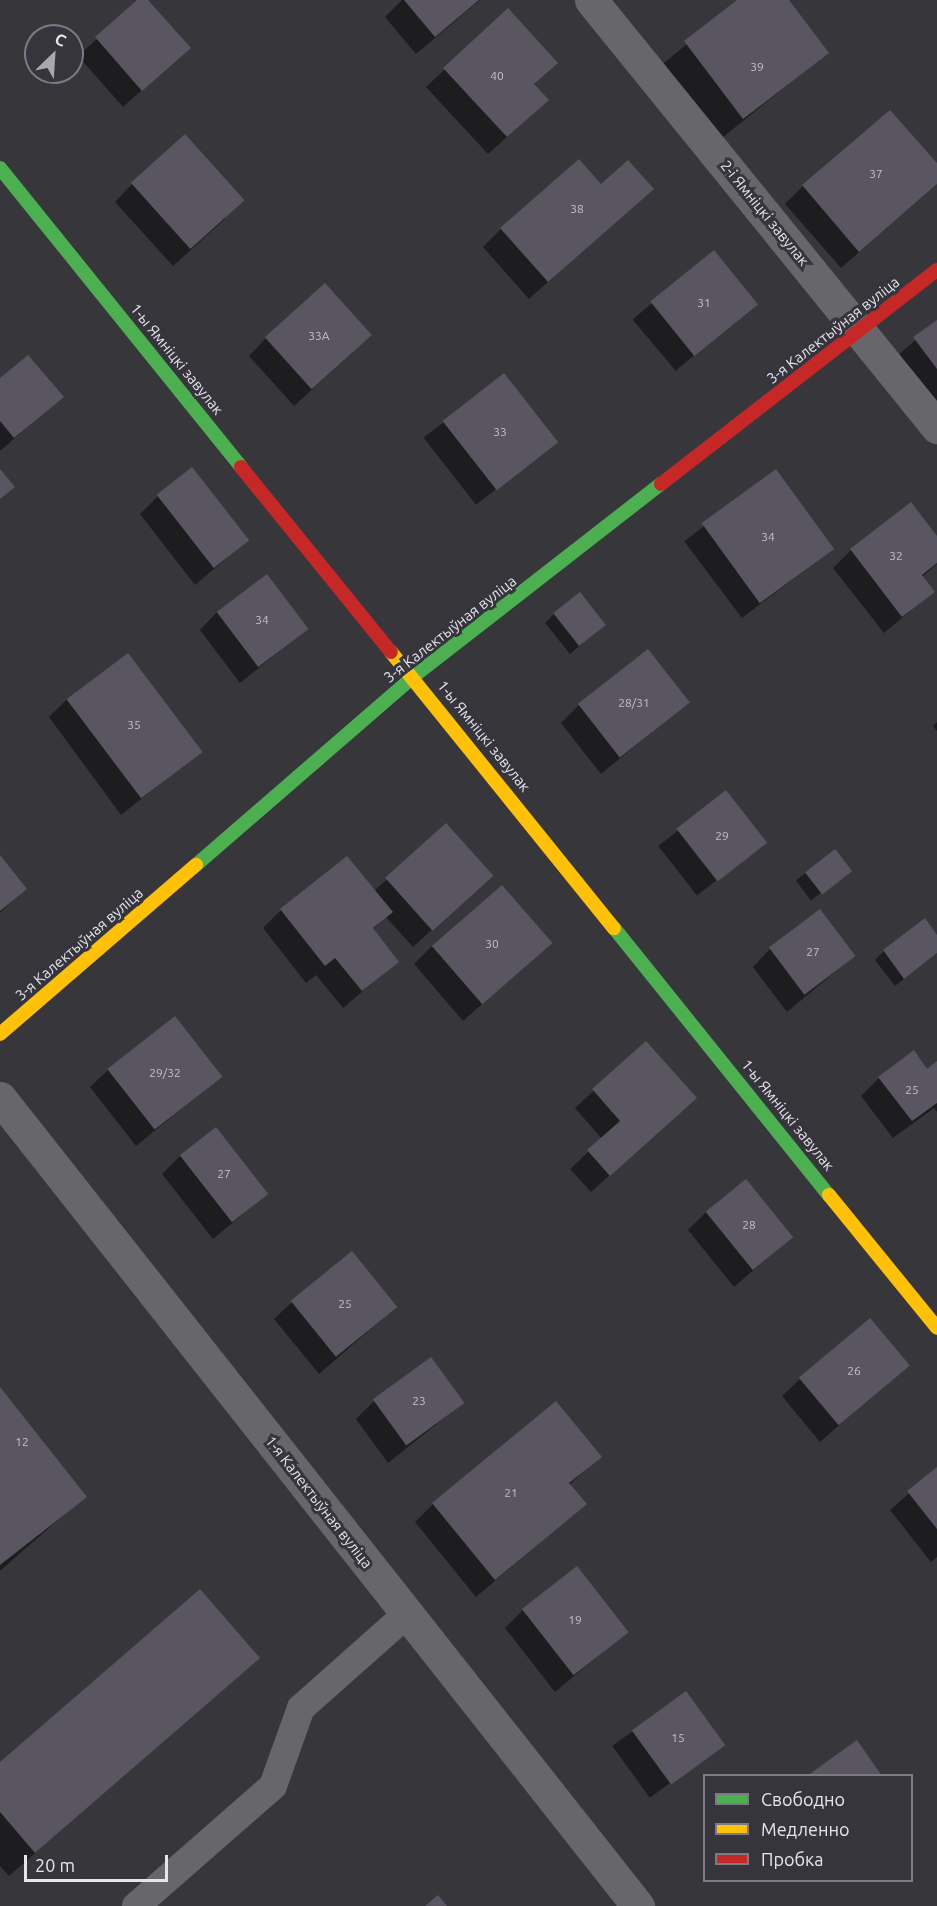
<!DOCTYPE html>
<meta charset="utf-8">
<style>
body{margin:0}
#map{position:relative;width:937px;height:1906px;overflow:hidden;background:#37363b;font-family:Ubuntu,sans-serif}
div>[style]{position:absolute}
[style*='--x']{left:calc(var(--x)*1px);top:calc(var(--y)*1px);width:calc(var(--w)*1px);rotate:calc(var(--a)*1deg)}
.shadow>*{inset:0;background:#0007;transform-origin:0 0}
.building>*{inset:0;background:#595662;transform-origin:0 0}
.lane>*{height:28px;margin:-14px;padding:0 14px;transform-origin:14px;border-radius:14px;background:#67676b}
.street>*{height:33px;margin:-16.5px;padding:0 16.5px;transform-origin:16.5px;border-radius:16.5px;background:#67676b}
.fast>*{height:14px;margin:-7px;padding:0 7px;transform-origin:7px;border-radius:7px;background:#4caf50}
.slow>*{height:14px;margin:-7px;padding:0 7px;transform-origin:7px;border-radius:7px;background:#ffc107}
.jam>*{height:14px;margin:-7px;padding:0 7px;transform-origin:7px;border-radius:7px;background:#c62828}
span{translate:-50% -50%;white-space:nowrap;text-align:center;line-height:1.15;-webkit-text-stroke:6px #36343d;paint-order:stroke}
.number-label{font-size:12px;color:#c3c1c9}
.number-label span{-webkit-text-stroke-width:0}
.street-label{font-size:15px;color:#e6e5eb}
.legend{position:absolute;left:703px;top:1774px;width:210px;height:108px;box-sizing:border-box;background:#36343d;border:2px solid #7c7b83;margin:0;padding:8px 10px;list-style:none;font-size:18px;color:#e6e5eb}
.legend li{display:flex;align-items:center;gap:12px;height:30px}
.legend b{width:30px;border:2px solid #7c7b83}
.north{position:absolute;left:24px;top:24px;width:60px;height:60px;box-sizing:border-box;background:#36343d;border:2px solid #7c7b83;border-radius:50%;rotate:25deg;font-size:16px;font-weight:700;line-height:24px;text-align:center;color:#e6e5eb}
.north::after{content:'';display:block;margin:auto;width:21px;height:27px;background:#a9a8ad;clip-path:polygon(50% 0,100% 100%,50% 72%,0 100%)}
.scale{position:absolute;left:24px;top:1855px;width:144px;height:27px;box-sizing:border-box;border:3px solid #e6e5eb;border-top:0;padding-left:8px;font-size:18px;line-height:21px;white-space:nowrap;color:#e6e5eb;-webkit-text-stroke:4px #36343d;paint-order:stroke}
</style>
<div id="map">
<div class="shadow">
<div style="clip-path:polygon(140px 0,146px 0,189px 48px,123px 107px,78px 56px)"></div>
<div style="clip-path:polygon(402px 0,480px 0,416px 54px,385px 17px)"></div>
<div style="clip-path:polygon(740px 0,787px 0,827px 53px,717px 142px,659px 67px)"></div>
<div style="clip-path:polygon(508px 10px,556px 63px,533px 85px,529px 117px,488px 154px,426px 87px)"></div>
<div style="clip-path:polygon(937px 166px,937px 184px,841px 268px,785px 204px,803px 186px)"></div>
<div style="clip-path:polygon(132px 184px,226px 218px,173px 266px,115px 202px)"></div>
<div style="clip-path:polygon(652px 189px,529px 299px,483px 247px,501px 229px)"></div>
<div style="left:713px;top:252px;width:67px;height:105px;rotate:50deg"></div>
<div style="clip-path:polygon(937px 321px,937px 410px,896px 357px)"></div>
<div style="clip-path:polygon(266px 338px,352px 353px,294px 406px,249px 356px)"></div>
<div style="left:504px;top:375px;width:85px;height:102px;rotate:52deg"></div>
<div style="clip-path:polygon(0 380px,62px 397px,0 451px)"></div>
<div style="left:776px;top:472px;width:96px;height:115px;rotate:53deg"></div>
<div style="clip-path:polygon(158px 496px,247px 541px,195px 585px,140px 514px)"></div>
<div style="clip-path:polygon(937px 539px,937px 564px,922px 577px,933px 592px,884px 633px,833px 568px,851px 550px)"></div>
<div style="clip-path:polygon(217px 612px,307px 629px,240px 683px,200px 630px)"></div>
<div style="clip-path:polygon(554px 614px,604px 625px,570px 654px,545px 623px)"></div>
<div style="clip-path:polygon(67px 699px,200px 752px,121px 815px,49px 717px)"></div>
<div style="clip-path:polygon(688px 702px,601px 774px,561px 723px,579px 705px)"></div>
<div style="clip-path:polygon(937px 722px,937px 731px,933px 726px)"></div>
<div style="left:726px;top:793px;width:63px;height:86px;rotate:52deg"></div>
<div style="clip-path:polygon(446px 825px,491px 876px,413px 947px,386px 917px,372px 930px,397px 962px,343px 1008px,316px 975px,306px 983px,263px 928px,281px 910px,374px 891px)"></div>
<div style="left:835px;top:851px;width:25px;height:49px;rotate:53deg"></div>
<div style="clip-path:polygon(0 857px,25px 889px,0 913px)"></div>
<div style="clip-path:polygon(937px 937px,937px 953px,895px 986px,875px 960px,884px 951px)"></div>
<div style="clip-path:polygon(551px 943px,463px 1021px,414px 964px,432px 946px)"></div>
<div style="clip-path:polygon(770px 949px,854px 956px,787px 1012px,753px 967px)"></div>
<div style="clip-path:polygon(646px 1043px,695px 1098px,591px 1192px,570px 1169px,602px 1139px,575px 1108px)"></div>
<div style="clip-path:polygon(937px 1063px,937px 1112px,934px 1108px,893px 1138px,861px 1096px,879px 1078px,927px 1071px)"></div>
<div style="clip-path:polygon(108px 1070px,220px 1077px,136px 1146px,90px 1087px)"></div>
<div style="clip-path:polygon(180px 1156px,267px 1194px,213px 1239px,162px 1174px)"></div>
<div style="clip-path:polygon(706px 1212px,791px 1238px,734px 1287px,688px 1230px)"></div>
<div style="clip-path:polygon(292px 1302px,396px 1307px,319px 1374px,274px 1319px)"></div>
<div style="clip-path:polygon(908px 1365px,820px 1442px,782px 1396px,800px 1379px)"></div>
<div style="clip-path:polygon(0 1389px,85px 1496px,0 1571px)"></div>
<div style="clip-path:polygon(374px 1401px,463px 1403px,388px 1463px,356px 1419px)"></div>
<div style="clip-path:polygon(600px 1457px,569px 1485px,585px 1504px,476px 1597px,415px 1522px,433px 1504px)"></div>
<div style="clip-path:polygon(937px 1469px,937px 1557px,931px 1562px,890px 1510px)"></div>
<div style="clip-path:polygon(523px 1610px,627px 1632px,555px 1692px,505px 1628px)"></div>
<div style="clip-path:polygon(258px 1658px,9px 1876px,0 1866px,0 1764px)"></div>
<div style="left:685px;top:1693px;width:64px;height:90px;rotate:54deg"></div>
</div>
<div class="building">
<div style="clip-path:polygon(137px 0,148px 0,191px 48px,142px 91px,95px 37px)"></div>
<div style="clip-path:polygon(404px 0,479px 0,435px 37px)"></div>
<div style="clip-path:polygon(737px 0,789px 0,829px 53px,743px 119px,684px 41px)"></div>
<div style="clip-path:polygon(508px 8px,558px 63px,534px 84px,549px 100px,507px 137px,443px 68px)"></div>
<div style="clip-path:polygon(890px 110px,937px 163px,937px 184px,859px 252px,802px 185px)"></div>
<div style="left:185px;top:134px;width:89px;height:73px;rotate:48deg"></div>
<div style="clip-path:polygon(579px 159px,601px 184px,628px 160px,654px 189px,548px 282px,500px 228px)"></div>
<div style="left:714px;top:250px;width:70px;height:82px;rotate:51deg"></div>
<div style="left:325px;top:283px;width:70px;height:81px;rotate:48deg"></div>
<div style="clip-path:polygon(937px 320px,937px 369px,913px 337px)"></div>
<div style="clip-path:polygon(28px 355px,64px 397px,14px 438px,0 421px,0 378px)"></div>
<div style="left:504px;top:373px;width:88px;height:78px;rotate:52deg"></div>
<div style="left:192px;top:467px;width:93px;height:45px;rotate:52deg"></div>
<div style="clip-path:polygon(0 469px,15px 487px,0 499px)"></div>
<div style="left:776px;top:469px;width:99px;height:92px;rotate:54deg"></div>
<div style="clip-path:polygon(911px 502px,937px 536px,937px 563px,922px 575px,935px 592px,902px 617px,850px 549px)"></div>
<div style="left:267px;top:574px;width:69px;height:63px;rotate:53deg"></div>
<div style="left:580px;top:592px;width:42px;height:34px;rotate:52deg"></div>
<div style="left:648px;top:649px;width:68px;height:89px;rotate:52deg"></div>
<div style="left:128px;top:653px;width:124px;height:77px;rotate:53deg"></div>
<div style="left:726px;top:790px;width:67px;height:63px;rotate:52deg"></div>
<div style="left:446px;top:823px;width:71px;height:82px;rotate:48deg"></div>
<div style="left:835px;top:849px;width:28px;height:38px;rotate:52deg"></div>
<div style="clip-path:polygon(0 855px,27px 889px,0 911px)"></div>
<div style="clip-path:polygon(347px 856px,393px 912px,373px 928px,399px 962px,362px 991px,335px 958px,325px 966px,280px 909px)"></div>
<div style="left:502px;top:885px;width:77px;height:93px;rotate:49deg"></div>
<div style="left:820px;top:909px;width:59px;height:64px;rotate:53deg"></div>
<div style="clip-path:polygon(925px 918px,937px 935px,937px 953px,904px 979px,883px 950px)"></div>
<div style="left:175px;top:1016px;width:77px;height:86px;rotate:52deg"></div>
<div style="clip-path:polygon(646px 1041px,697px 1098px,610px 1176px,587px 1150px,620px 1121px,592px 1089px)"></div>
<div style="clip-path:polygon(914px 1050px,927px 1069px,937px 1061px,937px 1103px,912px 1121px,878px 1077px)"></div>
<div style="left:216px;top:1127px;width:85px;height:46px;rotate:52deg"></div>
<div style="left:746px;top:1179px;width:75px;height:52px;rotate:51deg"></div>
<div style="left:352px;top:1251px;width:72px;height:79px;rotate:51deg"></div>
<div style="left:870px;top:1318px;width:62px;height:93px;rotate:50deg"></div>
<div style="left:431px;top:1357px;width:57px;height:72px;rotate:54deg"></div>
<div style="clip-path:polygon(0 1387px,87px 1497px,0 1565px)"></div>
<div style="clip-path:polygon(556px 1401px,602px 1457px,569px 1483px,587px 1504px,495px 1580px,432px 1503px)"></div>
<div style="clip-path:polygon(937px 1467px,937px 1529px,907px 1491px)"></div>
<div style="left:577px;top:1566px;width:84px;height:70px;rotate:52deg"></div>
<div style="clip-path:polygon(200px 1589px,260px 1658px,35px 1853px,0 1812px,0 1762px)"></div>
<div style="left:686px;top:1691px;width:67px;height:67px;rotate:54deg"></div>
<div style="clip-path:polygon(857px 1740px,882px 1776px,807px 1776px)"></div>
<div style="clip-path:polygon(438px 1895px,447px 1906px,425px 1906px)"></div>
</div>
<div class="lane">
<div style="--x:136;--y:1906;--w:182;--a:-41.2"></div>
<div style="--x:273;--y:1786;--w:83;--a:-70.3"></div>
<div style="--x:301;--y:1708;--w:142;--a:-41.6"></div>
</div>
<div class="street">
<div style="--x:591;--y:0;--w:550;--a:50.98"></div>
<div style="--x:0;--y:1098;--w:1030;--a:51.71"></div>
</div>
<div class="fast">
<div style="--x:0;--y:168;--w:384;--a:51.1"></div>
<div style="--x:196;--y:865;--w:289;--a:-40.9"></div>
<div style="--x:414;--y:676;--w:313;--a:-37.9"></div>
<div style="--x:614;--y:928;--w:343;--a:51.2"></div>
</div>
<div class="slow">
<div style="--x:391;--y:652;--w:355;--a:51.1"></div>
<div style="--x:0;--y:1034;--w:259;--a:-40.8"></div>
<div style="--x:829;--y:1195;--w:171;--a:50.9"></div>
</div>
<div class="jam">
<div style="--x:241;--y:467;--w:238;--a:51"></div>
<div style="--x:661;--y:484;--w:349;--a:-37.8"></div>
</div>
<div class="number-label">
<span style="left:757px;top:67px">39</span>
<span style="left:497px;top:76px">40</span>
<span style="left:876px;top:174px">37</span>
<span style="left:577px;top:209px">38</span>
<span style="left:704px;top:303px">31</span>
<span style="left:319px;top:336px">33А</span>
<span style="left:500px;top:432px">33</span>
<span style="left:768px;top:537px">34</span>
<span style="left:896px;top:556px">32</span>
<span style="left:262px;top:620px">34</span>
<span style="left:634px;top:703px">28/31</span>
<span style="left:134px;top:725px">35</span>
<span style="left:722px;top:836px">29</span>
<span style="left:492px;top:944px">30</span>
<span style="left:813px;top:952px">27</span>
<span style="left:165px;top:1073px">29/32</span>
<span style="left:912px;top:1090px">25</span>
<span style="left:224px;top:1174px">27</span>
<span style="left:749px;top:1225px">28</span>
<span style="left:345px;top:1304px">25</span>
<span style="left:854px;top:1371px">26</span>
<span style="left:419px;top:1401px">23</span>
<span style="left:22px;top:1442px">12</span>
<span style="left:511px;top:1493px">21</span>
<span style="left:575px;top:1620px">19</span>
<span style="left:678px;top:1738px">15</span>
</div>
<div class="street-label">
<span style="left:765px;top:213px;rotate:51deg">2-і Ямніцкі завулак</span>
<span style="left:833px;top:330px;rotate:-38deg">3-я Калектыўная вуліца</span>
<span style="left:177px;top:359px;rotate:51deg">1-ы Ямніцкі завулак</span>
<span style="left:450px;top:629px;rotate:-38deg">3-я Калектыўная вуліца</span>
<span style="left:484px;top:736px;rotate:51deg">1-ы Ямніцкі завулак</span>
<span style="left:79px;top:944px;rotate:-41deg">3-я Калектыўная вуліца</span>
<span style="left:788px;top:1115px;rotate:51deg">1-ы Ямніцкі завулак</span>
<span style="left:319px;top:1502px;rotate:52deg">1-я Калектыўная вуліца</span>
</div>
<ul class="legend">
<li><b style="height:8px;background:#4caf50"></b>Свободно</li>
<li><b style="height:8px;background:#ffc107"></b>Медленно</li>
<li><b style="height:8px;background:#c62828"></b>Пробка</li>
</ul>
<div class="north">С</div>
<div class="scale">20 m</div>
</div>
